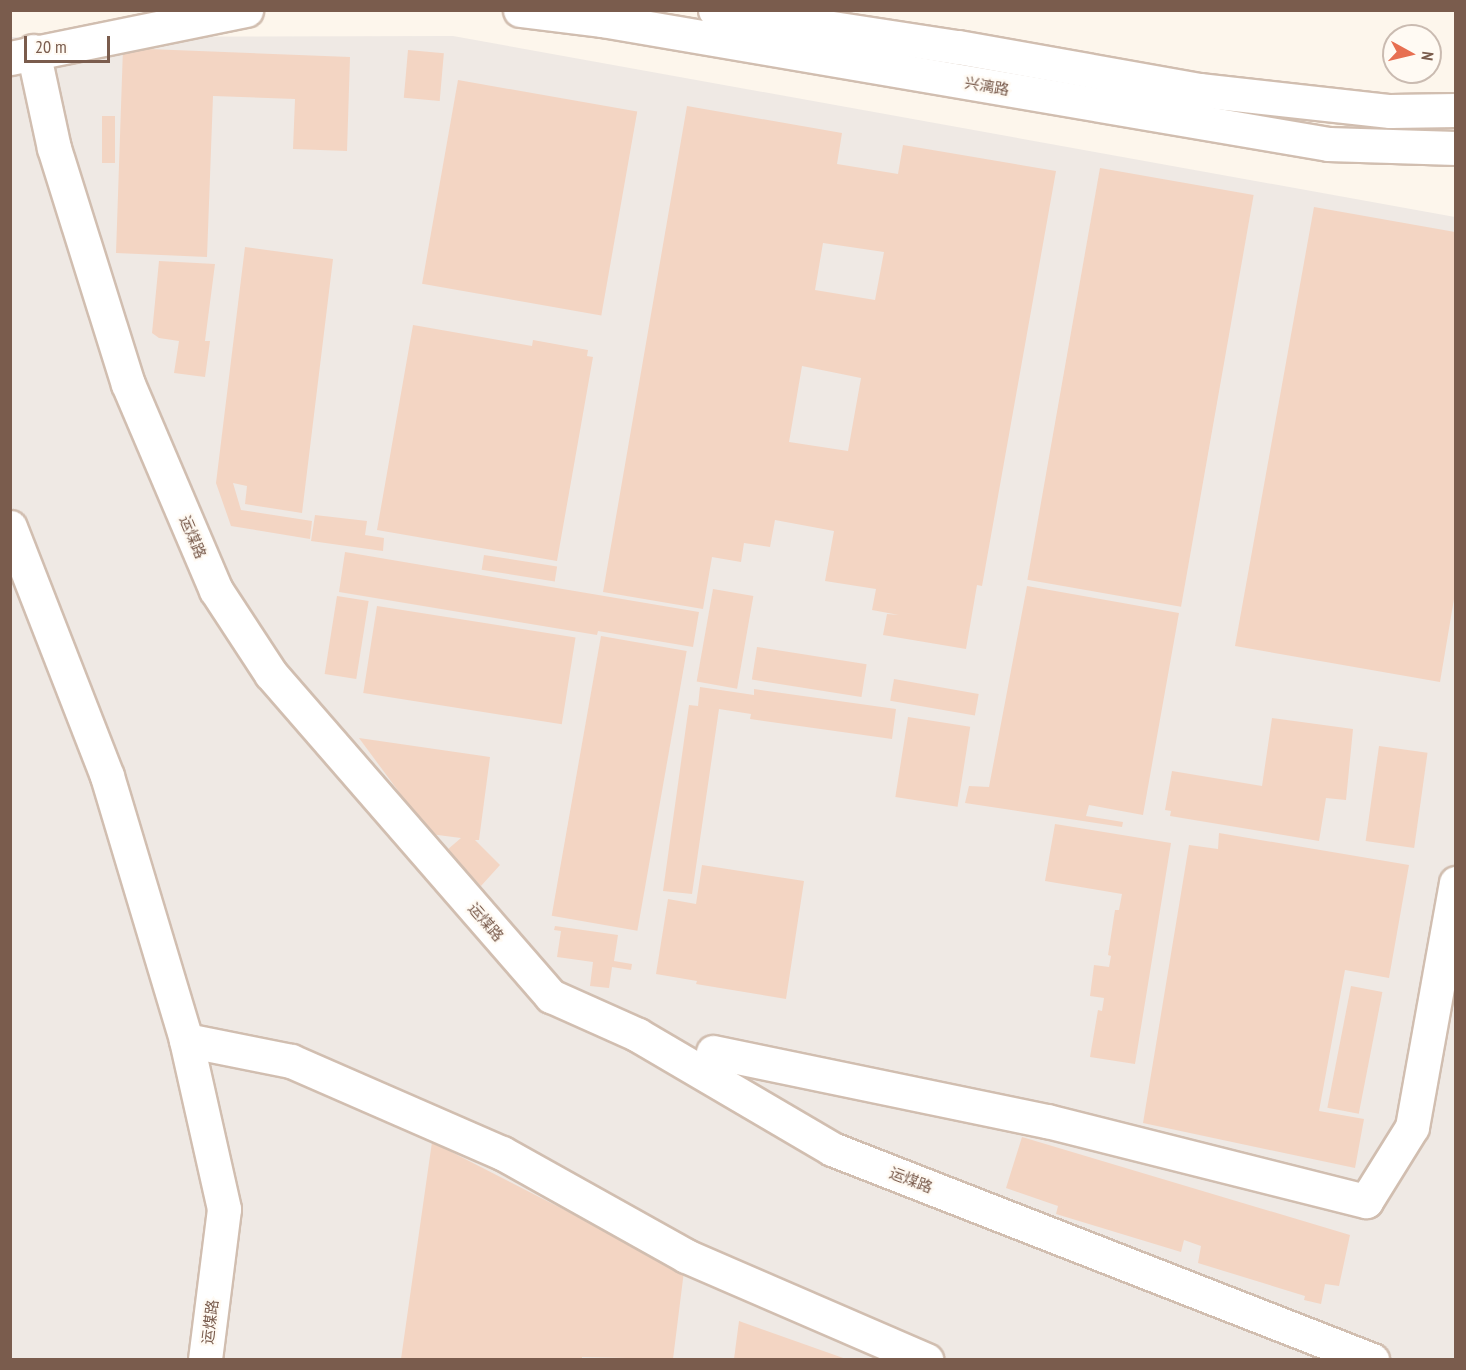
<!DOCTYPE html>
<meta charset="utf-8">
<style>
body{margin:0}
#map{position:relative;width:1466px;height:1370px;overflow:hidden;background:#fdf6ec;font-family:"PT Sans Narrow","Noto Sans SC",sans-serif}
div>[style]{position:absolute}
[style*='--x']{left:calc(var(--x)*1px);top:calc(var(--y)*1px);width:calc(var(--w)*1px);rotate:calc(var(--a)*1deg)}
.industrial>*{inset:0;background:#efe9e4}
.building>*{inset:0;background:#f3d5c3;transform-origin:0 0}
.roads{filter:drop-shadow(2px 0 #d1beb0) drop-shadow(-2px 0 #d1beb0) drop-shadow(0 2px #d1beb0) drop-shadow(0 -2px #d1beb0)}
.minor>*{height:33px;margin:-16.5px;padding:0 16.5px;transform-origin:16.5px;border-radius:16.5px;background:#fff}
span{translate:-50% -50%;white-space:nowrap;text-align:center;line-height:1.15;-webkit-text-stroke:4.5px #fffaf3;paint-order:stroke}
.street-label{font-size:15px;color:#7a5c4d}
.frame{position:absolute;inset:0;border:12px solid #7a5c4d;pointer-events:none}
.north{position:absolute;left:1382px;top:24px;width:60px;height:60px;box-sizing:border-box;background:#fffaf3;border:2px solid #cabbb1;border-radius:50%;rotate:98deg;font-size:16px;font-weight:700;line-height:24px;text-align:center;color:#7a5c4d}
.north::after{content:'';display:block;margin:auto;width:21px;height:27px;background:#e76f51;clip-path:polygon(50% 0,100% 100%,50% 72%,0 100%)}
.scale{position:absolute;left:24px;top:36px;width:86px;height:27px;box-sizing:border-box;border:3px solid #7a5c4d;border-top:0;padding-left:8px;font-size:18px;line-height:21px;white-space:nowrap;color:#7a5c4d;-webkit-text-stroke:4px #fffaf3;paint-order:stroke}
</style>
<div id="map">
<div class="industrial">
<div style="clip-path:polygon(453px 36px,1455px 217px,1455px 1359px,11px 1359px,10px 37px)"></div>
</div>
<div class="building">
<div style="clip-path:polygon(123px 48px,350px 57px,347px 151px,293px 149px,295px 99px,213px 96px,207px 257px,116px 253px)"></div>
<div style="left:408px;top:50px;width:36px;height:48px;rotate:5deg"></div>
<div style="left:458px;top:80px;width:182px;height:207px;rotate:10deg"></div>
<div style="clip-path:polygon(evenodd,687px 106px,842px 133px,837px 164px,898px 174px,903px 145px,1056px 171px,982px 586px,977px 585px,966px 649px,883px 635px,887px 614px,899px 615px,872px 610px,876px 589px,825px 581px,834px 531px,775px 520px,770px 547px,744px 543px,741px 562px,712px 557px,703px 609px,603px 592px,687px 106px,823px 243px,884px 252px,875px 300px,815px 290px,823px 243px,687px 106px,802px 366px,861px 378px,848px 451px,789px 442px,802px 366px)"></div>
<div style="left:102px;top:116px;width:13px;height:47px"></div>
<div style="left:1100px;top:168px;width:156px;height:418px;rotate:10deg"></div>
<div style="clip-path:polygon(1314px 207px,1455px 232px,1455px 593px,1440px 682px,1235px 646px)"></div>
<div style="clip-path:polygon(245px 247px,333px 259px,302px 513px,245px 504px,247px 486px,233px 483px,241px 510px,312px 521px,310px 539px,231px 526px,216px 483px)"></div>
<div style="clip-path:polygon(159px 261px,215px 264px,205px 341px,210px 341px,205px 377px,174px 373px,179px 341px,159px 338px,152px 333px)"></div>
<div style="clip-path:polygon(413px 325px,532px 346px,533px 340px,588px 350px,587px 356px,593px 357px,557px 561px,377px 530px)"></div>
<div style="clip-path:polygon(315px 515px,367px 521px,365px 535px,384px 538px,383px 551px,311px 541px)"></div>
<div style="clip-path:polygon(345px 552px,699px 612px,693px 647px,598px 631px,597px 635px,339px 592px)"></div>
<div style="left:484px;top:555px;width:74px;height:15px;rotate:9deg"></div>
<div style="clip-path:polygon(1027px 586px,1179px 613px,1143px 815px,1089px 805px,1086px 816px,1123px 822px,1122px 827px,965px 803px,969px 786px,989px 787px)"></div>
<div style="left:713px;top:589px;width:41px;height:94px;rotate:10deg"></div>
<div style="left:337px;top:596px;width:32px;height:79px;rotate:9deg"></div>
<div style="left:377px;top:606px;width:201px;height:88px;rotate:9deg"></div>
<div style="left:601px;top:636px;width:87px;height:284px;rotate:10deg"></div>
<div style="left:757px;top:647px;width:111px;height:33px;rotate:9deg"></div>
<div style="left:894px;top:679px;width:86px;height:22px;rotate:10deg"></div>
<div style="clip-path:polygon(700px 687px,754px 695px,754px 689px,896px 709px,892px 739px,750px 719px,751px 714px,719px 709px,692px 894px,663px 891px,689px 705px,698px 706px)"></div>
<div style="left:908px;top:717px;width:63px;height:81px;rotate:9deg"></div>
<div style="clip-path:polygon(1272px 718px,1353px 729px,1346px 800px,1326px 798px,1319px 841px,1170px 816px,1171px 811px,1165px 810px,1172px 771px,1262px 786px)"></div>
<div style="clip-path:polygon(359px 738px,490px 757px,479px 840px,475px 840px,500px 865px,481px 886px,447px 850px,461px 838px,430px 834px)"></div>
<div style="left:1379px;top:746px;width:49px;height:96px;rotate:8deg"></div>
<div style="clip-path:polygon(1055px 824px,1171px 843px,1135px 1064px,1090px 1057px,1098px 1010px,1102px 1011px,1104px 998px,1090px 996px,1094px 965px,1109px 967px,1111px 956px,1108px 955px,1115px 910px,1119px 910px,1122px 894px,1045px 881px)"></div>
<div style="clip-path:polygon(1219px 833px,1409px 865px,1389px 978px,1345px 970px,1319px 1111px,1364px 1119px,1355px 1168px,1143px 1123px,1189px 845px,1218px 849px)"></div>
<div style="clip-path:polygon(702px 865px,804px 881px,786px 999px,696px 984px,697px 981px,656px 974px,668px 899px,696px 904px)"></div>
<div style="clip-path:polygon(555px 926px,618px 935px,614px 961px,632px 964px,631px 970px,612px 967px,609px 988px,590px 986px,593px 962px,557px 957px,561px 931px,554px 930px)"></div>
<div style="left:1351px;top:986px;width:32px;height:124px;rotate:11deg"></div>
<div style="clip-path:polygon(1022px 1137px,1350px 1235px,1339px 1286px,1325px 1284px,1321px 1304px,1304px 1300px,1305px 1296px,1198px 1263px,1201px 1246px,1184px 1240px,1181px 1252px,1056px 1214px,1058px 1206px,1006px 1188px)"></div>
<div style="clip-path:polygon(432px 1142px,684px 1271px,673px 1359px,582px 1357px,582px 1359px,401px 1359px)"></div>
<div style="clip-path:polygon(739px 1321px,846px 1359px,734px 1359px)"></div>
</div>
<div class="roads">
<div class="minor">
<div style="--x:520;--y:10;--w:83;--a:7"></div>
<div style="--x:602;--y:20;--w:737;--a:9.69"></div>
<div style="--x:1328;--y:144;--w:128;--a:1.8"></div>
<div style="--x:715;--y:10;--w:246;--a:8.7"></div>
<div style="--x:958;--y:47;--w:245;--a:10.1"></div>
<div style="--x:1199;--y:90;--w:192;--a:6.3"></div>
<div style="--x:1390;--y:111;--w:66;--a:-0.9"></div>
<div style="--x:33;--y:51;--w:99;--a:77.8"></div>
<div style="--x:54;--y:148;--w:247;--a:72.6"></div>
<div style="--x:128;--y:384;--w:224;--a:66.9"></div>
<div style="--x:216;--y:590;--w:100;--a:56.8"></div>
<div style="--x:271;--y:674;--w:427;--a:49"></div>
<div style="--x:551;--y:996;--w:95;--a:24.1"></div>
<div style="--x:638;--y:1035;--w:225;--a:30.4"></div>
<div style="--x:832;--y:1149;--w:580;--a:21.34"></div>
<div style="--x:10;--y:58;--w:241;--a:-11.5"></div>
<div style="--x:10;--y:527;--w:267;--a:68.7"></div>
<div style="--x:107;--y:776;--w:276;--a:73.3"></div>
<div style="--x:186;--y:1040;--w:173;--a:77.3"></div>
<div style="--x:224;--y:1209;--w:152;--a:97.2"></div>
<div style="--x:186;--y:1040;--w:107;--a:11.3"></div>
<div style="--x:291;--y:1061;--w:230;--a:23.6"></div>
<div style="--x:502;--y:1153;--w:211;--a:29.2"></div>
<div style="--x:686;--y:1256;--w:262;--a:23.4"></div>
<div style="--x:713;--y:1052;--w:341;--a:11.7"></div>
<div style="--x:1047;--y:1121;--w:329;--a:14.1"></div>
<div style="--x:1366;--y:1201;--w:87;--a:-58.1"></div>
<div style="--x:1412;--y:1127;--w:248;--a:-79.8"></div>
</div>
</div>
<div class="street-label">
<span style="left:987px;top:86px;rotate:10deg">兴漓路</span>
<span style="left:193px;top:537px;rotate:67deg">运煤路</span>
<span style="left:486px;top:922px;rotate:49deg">运煤路</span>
<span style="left:911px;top:1180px;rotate:21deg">运煤路</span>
<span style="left:210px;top:1322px;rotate:-83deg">运煤路</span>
</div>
<div class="frame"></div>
<div class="north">N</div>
<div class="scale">20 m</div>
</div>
